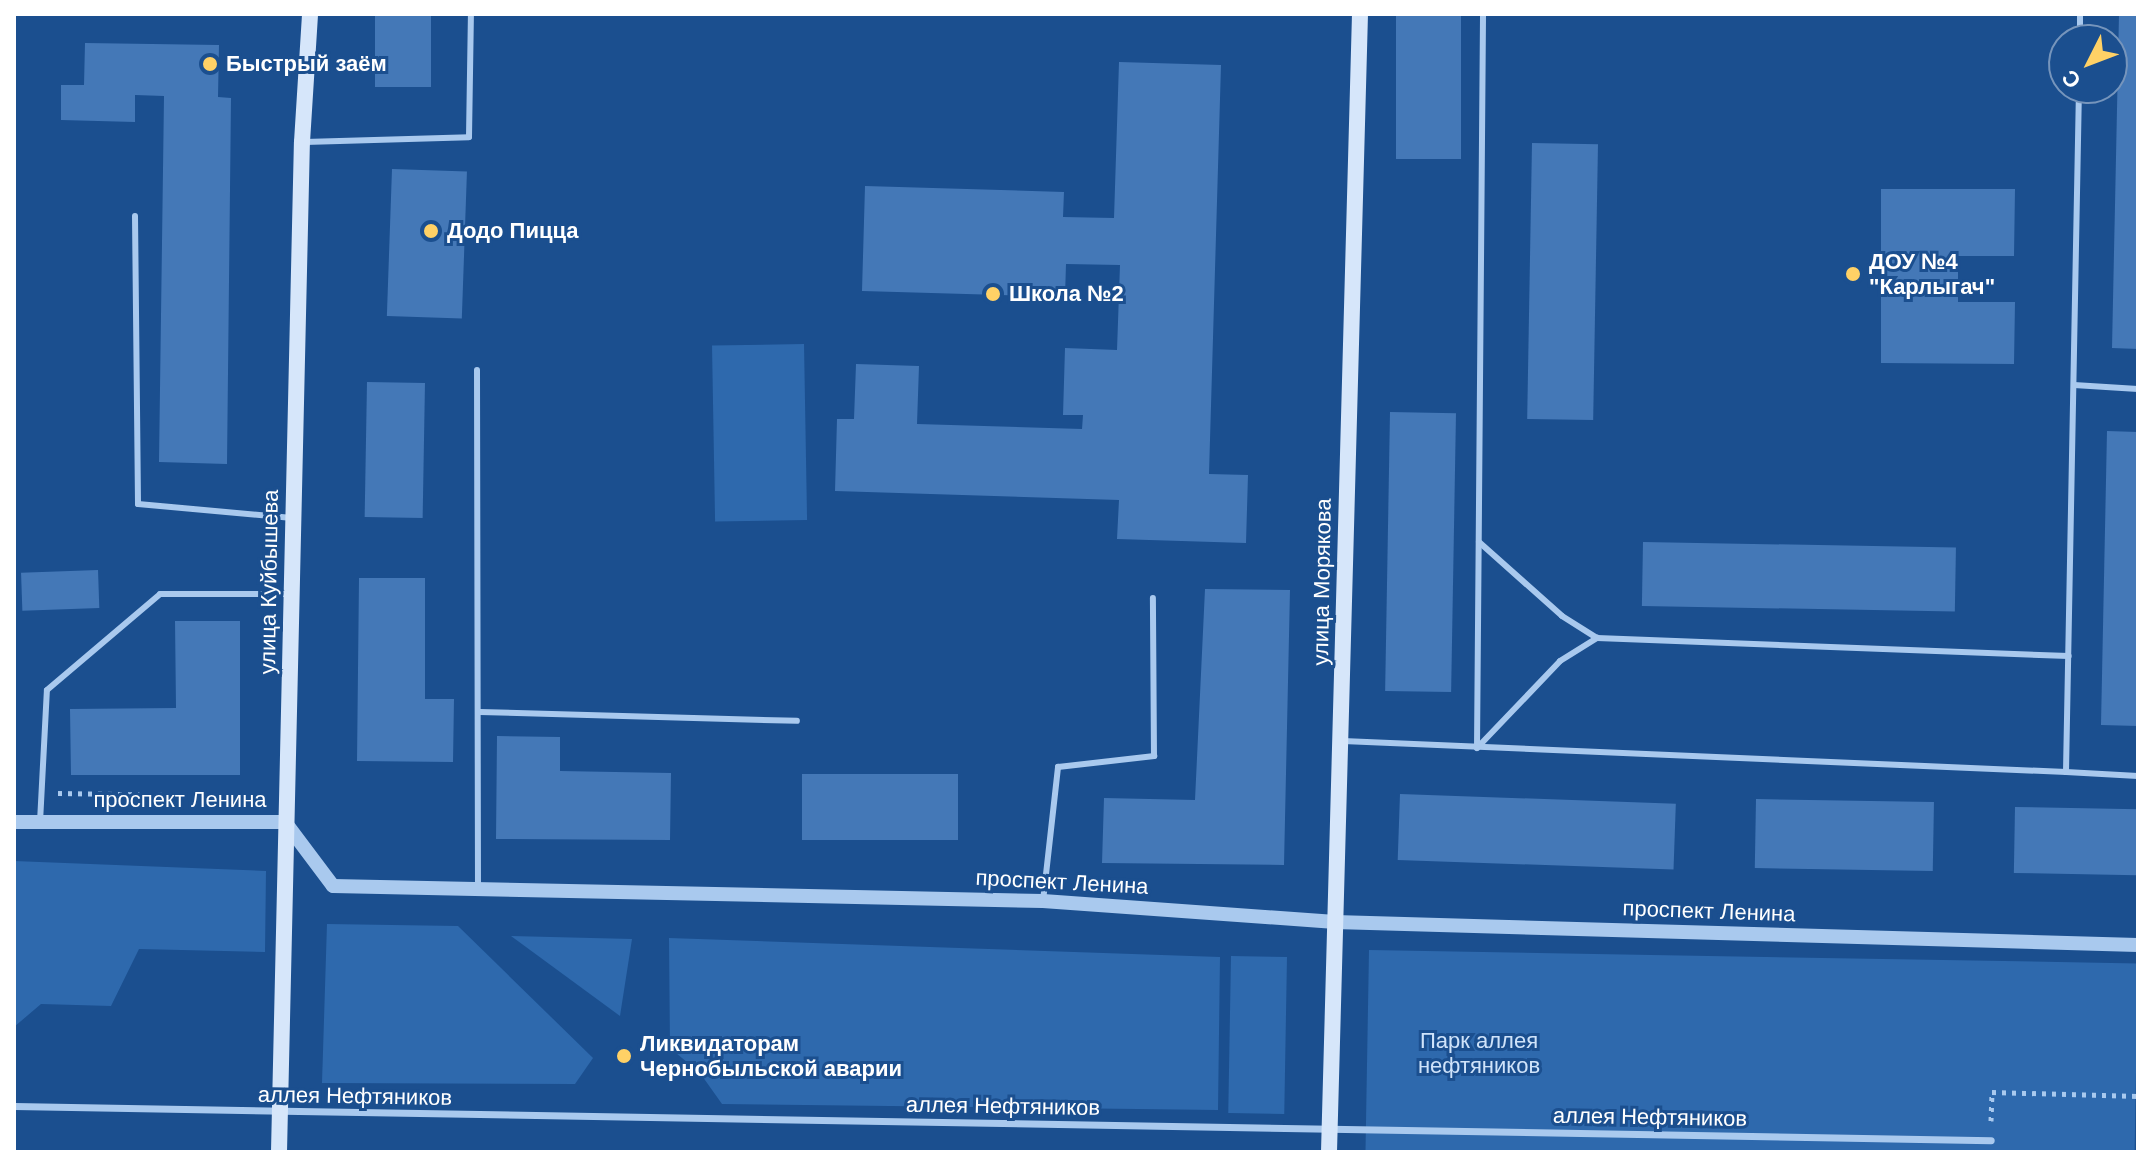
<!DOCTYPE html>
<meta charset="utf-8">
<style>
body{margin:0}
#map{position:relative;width:2152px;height:1166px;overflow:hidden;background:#1b4f8f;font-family:Helvetica,sans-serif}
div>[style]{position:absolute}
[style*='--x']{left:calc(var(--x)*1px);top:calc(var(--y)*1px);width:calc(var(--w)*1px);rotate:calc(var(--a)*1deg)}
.green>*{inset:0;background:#2e69ad;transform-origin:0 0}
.building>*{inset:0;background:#4478b7;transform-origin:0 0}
.path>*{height:5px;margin-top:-2.5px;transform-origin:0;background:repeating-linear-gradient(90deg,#a9c9ee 0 4px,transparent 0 10px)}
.service>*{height:6px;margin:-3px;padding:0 3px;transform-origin:3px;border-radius:3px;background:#a9c9ee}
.pedestrian>*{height:7px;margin:-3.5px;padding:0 3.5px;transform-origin:3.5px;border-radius:3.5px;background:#a9c9ee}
.tertiary>*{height:14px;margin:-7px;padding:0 7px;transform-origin:7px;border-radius:7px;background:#a9c9ee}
.secondary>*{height:16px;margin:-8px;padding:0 8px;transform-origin:8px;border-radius:8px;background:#d6e6fa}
.dots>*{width:22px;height:22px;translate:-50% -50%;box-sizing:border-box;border:4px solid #1b4f8f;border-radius:50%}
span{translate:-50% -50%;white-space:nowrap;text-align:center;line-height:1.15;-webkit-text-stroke:6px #1b4f8f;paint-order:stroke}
.poi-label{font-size:22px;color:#fff;font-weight:700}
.left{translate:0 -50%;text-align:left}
.street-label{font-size:22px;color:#fff}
.park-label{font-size:22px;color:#cfe3fa}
.frame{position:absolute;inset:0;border:16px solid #fff;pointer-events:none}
.north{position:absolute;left:2048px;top:24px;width:80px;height:80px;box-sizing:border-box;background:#1b4f8f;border:2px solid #7695bc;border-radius:50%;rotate:228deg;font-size:22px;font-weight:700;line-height:32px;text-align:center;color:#fff}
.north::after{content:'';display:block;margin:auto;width:28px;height:36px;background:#ffd166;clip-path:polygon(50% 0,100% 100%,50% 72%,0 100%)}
</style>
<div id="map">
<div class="green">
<div style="left:804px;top:344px;width:176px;height:92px;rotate:89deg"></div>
<div style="clip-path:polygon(14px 861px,266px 871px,265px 952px,139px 949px,111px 1006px,41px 1004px,14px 1027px)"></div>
<div style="clip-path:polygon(327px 924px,458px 926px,593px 1058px,575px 1084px,322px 1083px)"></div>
<div style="clip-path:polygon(511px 936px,632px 939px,620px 1016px)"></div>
<div style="clip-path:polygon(669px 938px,1220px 957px,1218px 1110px,722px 1104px,700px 1073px,670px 1048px)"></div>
<div style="left:1369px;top:950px;width:769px;height:202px;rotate:1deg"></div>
<div style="left:1231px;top:956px;width:56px;height:157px;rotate:1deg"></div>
</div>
<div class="building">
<div style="left:375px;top:14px;width:56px;height:73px"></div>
<div style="left:1396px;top:14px;width:65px;height:145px"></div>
<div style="clip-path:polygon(2119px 14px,2138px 14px,2138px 349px,2112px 348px)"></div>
<div style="clip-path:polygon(85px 43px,219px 45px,218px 97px,231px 98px,227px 464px,159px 462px,164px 96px,135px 95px,135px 122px,61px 120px,61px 85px,84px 85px)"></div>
<div style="clip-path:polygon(1119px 62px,1221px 65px,1209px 474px,1248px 475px,1246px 543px,1117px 539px,1119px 500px,835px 491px,837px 419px,854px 419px,856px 364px,919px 366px,917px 424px,1082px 429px,1083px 415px,1063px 415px,1065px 348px,1117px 350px,1120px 265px,1066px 264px,1065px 297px,862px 291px,865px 186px,1064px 192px,1063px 217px,1114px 218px)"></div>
<div style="left:1532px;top:143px;width:66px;height:276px;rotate:1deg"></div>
<div style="left:392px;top:169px;width:75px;height:147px;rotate:2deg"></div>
<div style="clip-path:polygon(1881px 189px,2015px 189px,2014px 256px,1958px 256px,1958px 302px,2015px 302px,2014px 364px,1881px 363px)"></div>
<div style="left:367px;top:382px;width:58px;height:135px;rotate:1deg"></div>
<div style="left:1390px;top:412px;width:66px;height:279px;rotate:1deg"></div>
<div style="clip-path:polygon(2107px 431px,2138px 432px,2138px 726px,2101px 725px)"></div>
<div style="left:1643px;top:542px;width:313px;height:64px;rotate:1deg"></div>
<div style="left:98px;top:570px;width:38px;height:77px;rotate:88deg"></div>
<div style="clip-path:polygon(359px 578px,425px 578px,425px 699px,454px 699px,453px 762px,357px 761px)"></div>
<div style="clip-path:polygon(1205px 589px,1290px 590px,1284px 865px,1102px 863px,1104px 798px,1195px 800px)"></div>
<div style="clip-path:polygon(175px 621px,240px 621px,240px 775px,71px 775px,70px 709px,176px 708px)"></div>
<div style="clip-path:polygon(497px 736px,560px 737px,560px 771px,671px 773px,670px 840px,496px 839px)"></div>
<div style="left:802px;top:774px;width:156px;height:66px"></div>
<div style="left:1400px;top:794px;width:276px;height:66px;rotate:2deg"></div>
<div style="left:1756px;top:799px;width:178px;height:69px;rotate:1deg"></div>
<div style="left:2015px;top:807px;width:123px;height:66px;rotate:1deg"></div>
</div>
<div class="path">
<div style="--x:58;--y:793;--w:122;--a:0.9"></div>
<div style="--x:1991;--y:1121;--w:29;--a:-88"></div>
<div style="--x:1992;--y:1092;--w:146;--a:1.6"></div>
</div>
<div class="service">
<div style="--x:2080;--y:40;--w:26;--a:-90"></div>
<div style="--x:2079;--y:88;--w:684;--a:91.09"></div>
<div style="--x:2066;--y:772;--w:72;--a:3.2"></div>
<div style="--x:305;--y:142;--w:164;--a:-1.7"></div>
<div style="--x:469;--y:137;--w:123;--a:-89.1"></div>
<div style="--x:135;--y:216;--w:288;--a:89.4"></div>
<div style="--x:138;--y:504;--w:155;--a:5.2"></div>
<div style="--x:477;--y:370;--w:516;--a:89.89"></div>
<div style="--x:2074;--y:385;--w:64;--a:3.6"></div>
<div style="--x:1479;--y:542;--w:111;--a:41.7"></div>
<div style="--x:1562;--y:616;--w:41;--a:32.2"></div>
<div style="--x:480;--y:712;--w:317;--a:1.6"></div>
<div style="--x:1343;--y:741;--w:724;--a:2.46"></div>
<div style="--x:1477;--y:748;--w:734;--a:-89.53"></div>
<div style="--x:1477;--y:748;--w:120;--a:-46.3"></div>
<div style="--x:1560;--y:661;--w:44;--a:-31.9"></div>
<div style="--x:1597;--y:638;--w:472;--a:2.2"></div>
<div style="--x:40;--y:822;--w:132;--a:-87"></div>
<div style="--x:47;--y:690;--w:148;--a:-40.3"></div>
<div style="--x:160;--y:594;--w:129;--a:0"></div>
<div style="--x:1043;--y:901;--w:135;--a:-83.6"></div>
<div style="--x:1058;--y:767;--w:97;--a:-6.5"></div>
<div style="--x:1154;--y:756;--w:158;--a:-90.4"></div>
</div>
<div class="pedestrian">
<div style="--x:14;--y:1106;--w:1977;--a:0.99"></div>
</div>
<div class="tertiary">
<div style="--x:14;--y:822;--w:271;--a:0"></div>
<div style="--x:285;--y:822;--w:80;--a:53.1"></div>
<div style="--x:333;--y:886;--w:710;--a:1.21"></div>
<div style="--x:1043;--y:901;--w:293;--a:4.1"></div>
<div style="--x:1335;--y:922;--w:803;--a:1.64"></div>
</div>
<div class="secondary">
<div style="--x:279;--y:1152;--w:1010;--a:-88.7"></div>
<div style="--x:302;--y:142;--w:128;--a:-86.4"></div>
<div style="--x:1329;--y:1152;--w:1138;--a:-88.44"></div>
</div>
<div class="dots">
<div style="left:210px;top:64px;background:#ffd166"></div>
<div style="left:431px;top:231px;background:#ffd166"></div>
<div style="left:1853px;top:274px;background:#ffd166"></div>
<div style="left:993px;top:294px;background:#ffd166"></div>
<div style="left:624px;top:1056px;background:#ffd166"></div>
</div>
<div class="poi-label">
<span class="left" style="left:226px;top:64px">Быстрый заём</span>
<span class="left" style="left:447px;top:231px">Додо Пицца</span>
<span class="left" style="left:1869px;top:274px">ДОУ №4<br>"Карлыгач"</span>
<span class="left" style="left:1009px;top:294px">Школа №2</span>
<span class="left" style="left:640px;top:1056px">Ликвидаторам<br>Чернобыльской аварии</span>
</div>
<div class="street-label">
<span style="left:269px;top:582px;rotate:-89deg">улица Куйбышева</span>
<span style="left:1322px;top:582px;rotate:-89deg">улица Морякова</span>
<span style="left:180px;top:800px">проспект Ленина</span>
<span style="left:1062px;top:882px;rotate:3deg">проспект Ленина</span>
<span style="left:1709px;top:911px;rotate:2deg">проспект Ленина</span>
<span style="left:355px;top:1096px;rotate:1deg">аллея Нефтяников</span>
<span style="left:1003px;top:1106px;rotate:1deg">аллея Нефтяников</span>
<span style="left:1650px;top:1117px;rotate:1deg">аллея Нефтяников</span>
</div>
<div class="park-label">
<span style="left:1479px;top:1053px">Парк аллея<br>нефтяников</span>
</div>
<div class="frame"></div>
<div class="north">С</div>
</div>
